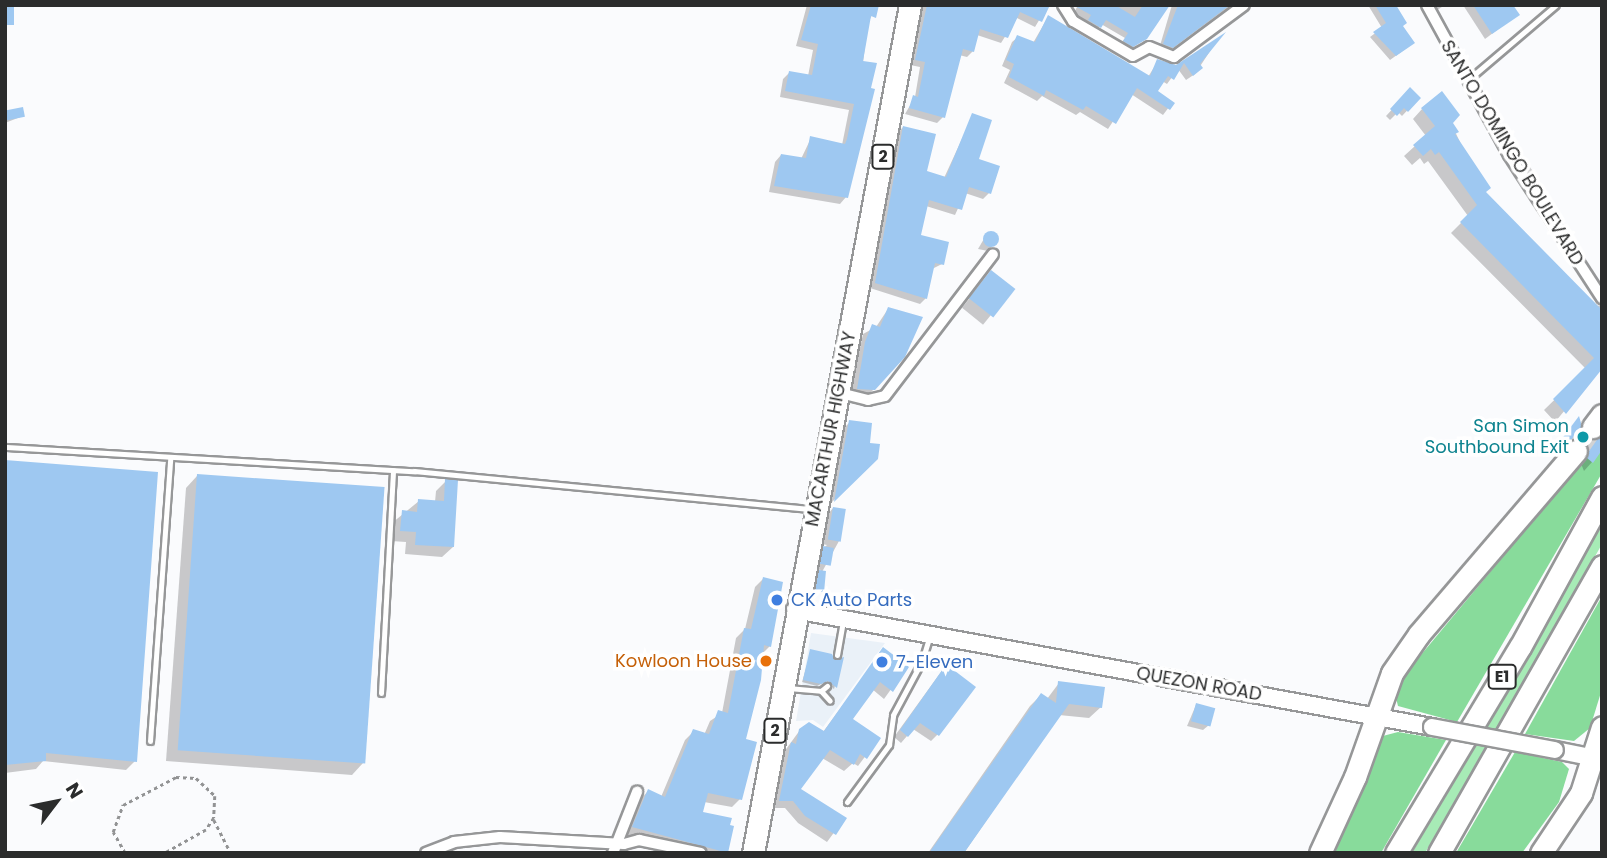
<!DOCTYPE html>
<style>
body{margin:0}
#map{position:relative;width:1607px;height:858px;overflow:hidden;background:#fafbfd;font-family:Poppins,sans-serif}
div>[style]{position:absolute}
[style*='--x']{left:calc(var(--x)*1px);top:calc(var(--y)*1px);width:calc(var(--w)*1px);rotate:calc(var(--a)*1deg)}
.built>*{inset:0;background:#eaf1f8}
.green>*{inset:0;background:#a7ebb6}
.forest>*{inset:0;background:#88db9b}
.shadow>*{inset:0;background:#0003;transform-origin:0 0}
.building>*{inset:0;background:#9ec8f1;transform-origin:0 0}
.round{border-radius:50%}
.highway-tunnel>*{height:21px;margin-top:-10.5px;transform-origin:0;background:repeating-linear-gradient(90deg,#d1d2d3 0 21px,transparent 0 31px)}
.path>*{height:2.5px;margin-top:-1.25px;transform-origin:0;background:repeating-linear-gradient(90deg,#929394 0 3.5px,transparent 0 7px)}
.roads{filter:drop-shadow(2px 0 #969798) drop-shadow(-2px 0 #969798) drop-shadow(0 2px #969798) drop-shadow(0 -2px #969798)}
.lane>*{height:5px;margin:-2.5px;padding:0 2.5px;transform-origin:2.5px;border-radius:2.5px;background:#fff}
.street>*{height:10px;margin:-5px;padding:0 5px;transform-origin:5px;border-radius:5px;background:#fff}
.secondary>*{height:16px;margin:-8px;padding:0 8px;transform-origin:8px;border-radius:8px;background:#fff}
.highway>*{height:21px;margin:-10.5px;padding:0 10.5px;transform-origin:10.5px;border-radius:10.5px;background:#fff}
.bridges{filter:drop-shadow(2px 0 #969798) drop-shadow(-2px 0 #969798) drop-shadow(0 2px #969798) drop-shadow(0 -2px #969798)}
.secondary-bridge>*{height:16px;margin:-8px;padding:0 8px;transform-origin:8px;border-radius:8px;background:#fff}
.dots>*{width:19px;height:19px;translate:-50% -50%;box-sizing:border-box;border:4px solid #fff;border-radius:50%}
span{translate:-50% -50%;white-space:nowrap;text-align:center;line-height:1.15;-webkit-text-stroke:7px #fff;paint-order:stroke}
.shield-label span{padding:2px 5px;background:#fff;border:2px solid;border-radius:5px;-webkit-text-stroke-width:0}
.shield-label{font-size:16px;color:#2b2c2c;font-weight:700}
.street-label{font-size:18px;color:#2b2c2c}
.culture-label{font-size:18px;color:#0d838f}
.right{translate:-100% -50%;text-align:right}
.shop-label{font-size:18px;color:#366cbe}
.left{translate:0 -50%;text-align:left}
.food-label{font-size:18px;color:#c56008}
.frame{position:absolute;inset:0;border:7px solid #2b2c2c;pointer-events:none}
.north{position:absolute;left:21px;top:767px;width:70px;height:70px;-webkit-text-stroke:5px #fff;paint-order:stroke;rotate:58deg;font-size:19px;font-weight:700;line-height:28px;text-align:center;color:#2b2c2c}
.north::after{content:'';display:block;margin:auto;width:24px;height:32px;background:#2b2c2c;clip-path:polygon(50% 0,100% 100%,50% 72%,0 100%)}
</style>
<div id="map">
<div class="built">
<div style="clip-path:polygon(811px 633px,885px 643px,823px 727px,813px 720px,796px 721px)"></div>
</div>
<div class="green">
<div style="clip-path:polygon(1602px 523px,1602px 544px,1510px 707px,1425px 853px,1412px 853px)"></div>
</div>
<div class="forest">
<div style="clip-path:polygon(1602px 438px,1602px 473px,1457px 722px,1398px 706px,1394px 690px,1400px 680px)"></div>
<div style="clip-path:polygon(1602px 596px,1602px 689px,1590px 728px,1574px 741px,1525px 734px)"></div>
<div style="clip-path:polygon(1398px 732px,1446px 740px,1381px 853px,1335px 853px,1379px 737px)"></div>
<div style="clip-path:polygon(1515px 752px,1562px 762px,1569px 769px,1559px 802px,1522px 853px,1456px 853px)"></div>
</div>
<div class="shadow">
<div style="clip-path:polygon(807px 5px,877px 5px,868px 23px,846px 197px,840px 204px,769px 192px,775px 162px,781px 155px,801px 159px,811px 138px,842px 145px,849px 110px,780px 97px,783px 79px,789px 73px,808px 76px,813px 50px,796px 46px)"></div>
<div style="clip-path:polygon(922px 5px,1043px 5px,1047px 7px,1035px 27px,1017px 18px,1001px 43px,977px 35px,973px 51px,967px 57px,959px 55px,943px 117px,937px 123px,905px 114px,915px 97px,920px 67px,910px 65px)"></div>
<div style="clip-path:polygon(1078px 5px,1168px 5px,1146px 38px,1127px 51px,1119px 46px,1125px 38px,1101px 24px,1095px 32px,1074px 13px)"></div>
<div style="clip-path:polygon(1172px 5px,1231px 5px,1167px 52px,1159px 49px)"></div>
<div style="clip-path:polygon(1368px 5px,1394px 5px,1408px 47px,1390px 60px,1370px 37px,1382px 28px)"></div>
<div style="clip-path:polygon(1423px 5px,1445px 5px,1431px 14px)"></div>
<div style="clip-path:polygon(1463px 5px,1510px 5px,1517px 15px,1485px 39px)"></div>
<div style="clip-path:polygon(1048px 17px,1148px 77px,1158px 61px,1176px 67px,1218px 39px,1195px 74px,1186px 80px,1178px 69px,1167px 84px,1162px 81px,1155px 92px,1172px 103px,1163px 115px,1131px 94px,1108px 129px,1080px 112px,1076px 115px,1042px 96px,1037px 101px,1004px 83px,1010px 70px,1002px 66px,1012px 42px,1018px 37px,1033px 43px)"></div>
<div style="clip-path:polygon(1410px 90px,1419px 98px,1402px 116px,1398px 112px,1390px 120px,1386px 116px)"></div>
<div style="clip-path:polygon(1422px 109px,1451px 123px,1484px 193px,1596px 306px,1602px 306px,1602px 366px,1555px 422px,1544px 410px,1586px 369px,1451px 233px,1468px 216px,1428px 161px,1424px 164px,1420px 158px,1412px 165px,1404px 156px,1426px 136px,1413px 119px)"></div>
<div style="clip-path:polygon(5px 111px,23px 116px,5px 123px)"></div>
<div style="clip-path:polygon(973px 115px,976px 160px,989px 193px,983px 199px,965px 193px,955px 215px,926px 206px,919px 237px,942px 264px,932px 269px,926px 298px,920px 304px,870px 288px,898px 133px,903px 127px,925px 172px,944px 178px)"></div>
<div style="clip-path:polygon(1530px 167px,1534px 173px,1529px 177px,1525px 171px)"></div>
<div style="clip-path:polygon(988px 232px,997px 236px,993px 245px,988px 251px,978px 249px)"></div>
<div style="left:991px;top:272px;width:27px;height:46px;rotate:39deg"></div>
<div style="clip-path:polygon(888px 309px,874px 389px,865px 398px,849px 397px,863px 334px,876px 327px)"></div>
<div style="clip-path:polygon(1578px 420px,1583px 438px,1592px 442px,1592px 462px,1584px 471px,1575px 449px,1555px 448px)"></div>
<div style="clip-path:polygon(850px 422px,876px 458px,829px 505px,843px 429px)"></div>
<div style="clip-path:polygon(5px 461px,135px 761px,126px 770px,43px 761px,36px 769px,5px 773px)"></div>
<div style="clip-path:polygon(197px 476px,363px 763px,352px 775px,166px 761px,186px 488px)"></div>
<div style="clip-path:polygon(446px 481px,453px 547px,442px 557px,405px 554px,406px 542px,391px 541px,392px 523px,419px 501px,435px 502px,436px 491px)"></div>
<div style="clip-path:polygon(833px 508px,839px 541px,822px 572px,822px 591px,811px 596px,814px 577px,821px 570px,815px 569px,818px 553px,827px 545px,822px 544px,828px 514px)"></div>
<div style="clip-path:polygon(763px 579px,770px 646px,762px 654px,744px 740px,740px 799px,732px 807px,704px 802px,701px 813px,732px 827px,726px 853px,685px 853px,625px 835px,640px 800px,648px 791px,661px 797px,685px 740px,694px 731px,704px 735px,710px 721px,722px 713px,736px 638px,745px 629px,755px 587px)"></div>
<div style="clip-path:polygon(884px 649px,907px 667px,884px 699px,872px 689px,850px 719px,879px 738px,858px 766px,853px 763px,844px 771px,822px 758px,799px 790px,844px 819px,827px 842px,798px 823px,785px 808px,773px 808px,784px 752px,800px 730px,823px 732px)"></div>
<div style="clip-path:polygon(811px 651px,835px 662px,842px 660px,834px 689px,825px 682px,817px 686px,802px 682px)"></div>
<div style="clip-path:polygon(946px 665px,953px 672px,938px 734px,931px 741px,913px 729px,901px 743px,894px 737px)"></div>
<div style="clip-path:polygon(1059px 683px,1101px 707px,1089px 718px,1059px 715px,964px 853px,928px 853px,1030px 706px,1041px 695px,1047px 699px)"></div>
<div style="clip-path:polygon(1196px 705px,1209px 725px,1203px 730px,1187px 726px)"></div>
</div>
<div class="building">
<div style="left:5px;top:5px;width:9px;height:20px"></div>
<div style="clip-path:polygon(811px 5px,879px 5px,876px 18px,871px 16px,863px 61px,877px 63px,871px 88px,875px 89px,848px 198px,774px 186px,781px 154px,806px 158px,810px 136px,845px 144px,847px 139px,854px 104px,785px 91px,789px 71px,812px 75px,818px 44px,801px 40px)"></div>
<div style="clip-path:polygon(927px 5px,1005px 7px,1050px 5px,1042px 22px,1020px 12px,1008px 38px,980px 29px,974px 52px,963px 49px,945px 118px,909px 108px,913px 95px,918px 97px,925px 62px,915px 60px)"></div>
<div style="clip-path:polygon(1073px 5px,1115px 5px,1135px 17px,1143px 5px,1170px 5px,1147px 39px,1133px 47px,1123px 41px,1128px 33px,1106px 20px,1101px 28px,1088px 20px,1091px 15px)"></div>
<div style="clip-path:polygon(1178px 5px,1230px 5px,1173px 48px,1163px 44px)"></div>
<div style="clip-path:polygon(1375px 5px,1396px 5px,1407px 23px,1403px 26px,1415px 43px,1396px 56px,1373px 32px,1386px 23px)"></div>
<div style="clip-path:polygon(1473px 5px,1513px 5px,1520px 15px,1492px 34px)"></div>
<div style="clip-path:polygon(1048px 15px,1150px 76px,1157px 59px,1176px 65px,1226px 32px,1200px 64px,1203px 68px,1193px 76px,1184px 63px,1174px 80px,1168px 76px,1158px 91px,1175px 103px,1170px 110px,1137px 88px,1116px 124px,1086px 106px,1083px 110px,1046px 90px,1044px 96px,1009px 77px,1014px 64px,1006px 60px,1017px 35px,1035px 42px)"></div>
<div style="clip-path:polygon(1410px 87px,1421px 98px,1408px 112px,1404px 108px,1397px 116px,1390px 109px)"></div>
<div style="clip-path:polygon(1442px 91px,1460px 115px,1453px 123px,1459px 132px,1455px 134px,1491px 188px,1486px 192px,1602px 310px,1602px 369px,1566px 414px,1553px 399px,1594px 358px,1460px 222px,1477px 205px,1439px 152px,1435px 155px,1431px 149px,1423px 156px,1413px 145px,1435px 126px,1421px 108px)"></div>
<div style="left:23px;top:107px;width:10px;height:18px;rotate:79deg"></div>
<div style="clip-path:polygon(972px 113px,992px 120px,979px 159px,1000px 166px,991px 194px,969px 187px,962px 210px,929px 200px,921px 235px,949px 242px,944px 265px,935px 263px,927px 299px,875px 283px,903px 126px,936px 134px,927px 171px,946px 177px)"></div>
<div class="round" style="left:983px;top:231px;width:16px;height:16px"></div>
<div style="left:991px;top:270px;width:31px;height:36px;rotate:38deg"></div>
<div style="clip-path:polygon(888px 307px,923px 317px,905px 357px,875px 390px,857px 389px,865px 342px,872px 324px,880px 327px)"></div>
<div style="clip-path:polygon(1579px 416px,1585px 437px,1602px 436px,1602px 450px,1593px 463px,1587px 458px,1589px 447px,1584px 441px,1561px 440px)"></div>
<div style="clip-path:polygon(849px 420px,872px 423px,870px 443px,880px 444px,878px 459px,834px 502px)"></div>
<div style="clip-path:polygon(5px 460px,158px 472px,137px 762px,46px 753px,46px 761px,5px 765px)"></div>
<div style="left:197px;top:474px;width:188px;height:277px;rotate:4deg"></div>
<div style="clip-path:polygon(445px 479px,458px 480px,454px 547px,415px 545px,416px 532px,400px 531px,402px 510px,417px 512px,418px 499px,444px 501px)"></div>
<div style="left:833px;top:507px;width:13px;height:33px;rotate:9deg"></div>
<div style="left:823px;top:546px;width:11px;height:18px;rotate:10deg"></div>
<div style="clip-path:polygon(819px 570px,826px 571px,824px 592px,815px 591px)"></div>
<div style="clip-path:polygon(763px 577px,783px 582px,771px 647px,764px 645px,761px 680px,746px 739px,757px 742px,742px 800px,708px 793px,703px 812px,732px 818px,730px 825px,734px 826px,728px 853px,632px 827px,648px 789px,665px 797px,693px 729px,709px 734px,718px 710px,728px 713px,744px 628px,751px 629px)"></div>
<div style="clip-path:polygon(883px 647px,909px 667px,893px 692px,880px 682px,853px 719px,881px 738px,867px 759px,860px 754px,854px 765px,830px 750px,801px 789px,847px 818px,836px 835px,805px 816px,793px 801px,779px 801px,791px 742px,796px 744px,799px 729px,809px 722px,824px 731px)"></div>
<div style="clip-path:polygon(810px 649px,832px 654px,835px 660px,844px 657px,837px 688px,828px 681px,821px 684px,803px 680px)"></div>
<div style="clip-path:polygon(952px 656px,961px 664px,955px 671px,976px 687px,939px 736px,920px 723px,908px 737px,900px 730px)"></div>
<div style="clip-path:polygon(1058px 681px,1105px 687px,1102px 708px,1069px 704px,964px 853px,929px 853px,1041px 693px,1056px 703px)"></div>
<div style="left:1196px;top:703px;width:20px;height:19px;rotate:15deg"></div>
</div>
<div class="highway-tunnel">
<div style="--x:1576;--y:451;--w:29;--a:-55"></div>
</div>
<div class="path">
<div style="--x:214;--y:820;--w:37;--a:63"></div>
<div style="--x:125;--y:853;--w:24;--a:-120"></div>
<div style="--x:113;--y:832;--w:29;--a:-70"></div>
<div style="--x:123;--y:805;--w:60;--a:-27.8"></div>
<div style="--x:176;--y:777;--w:20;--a:3"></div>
<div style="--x:196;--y:778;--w:26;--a:43"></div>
<div style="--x:215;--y:796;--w:22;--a:93"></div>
<div style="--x:214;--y:818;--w:14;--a:124"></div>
<div style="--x:206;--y:830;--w:47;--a:150.7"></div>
</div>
<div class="roads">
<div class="lane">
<div style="--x:1469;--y:79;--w:114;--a:-40.4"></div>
<div style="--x:5;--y:447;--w:410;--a:3.4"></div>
<div style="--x:414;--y:471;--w:400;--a:5.5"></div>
<div style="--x:837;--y:655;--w:36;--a:-80"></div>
<div style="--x:788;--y:688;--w:33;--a:5"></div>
<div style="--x:821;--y:691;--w:8;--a:-40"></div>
<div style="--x:821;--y:691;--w:13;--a:48"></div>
<div style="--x:381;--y:693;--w:223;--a:-86.9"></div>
<div style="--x:150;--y:741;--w:283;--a:-85.9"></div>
<div style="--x:847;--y:802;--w:71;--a:-53.6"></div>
<div style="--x:889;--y:745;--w:30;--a:-82"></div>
<div style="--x:893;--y:715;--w:61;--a:-61.8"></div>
<div style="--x:922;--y:661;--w:24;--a:-73"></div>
</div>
<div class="street">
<div style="--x:1063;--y:5;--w:19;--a:58"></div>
<div style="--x:1073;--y:21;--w:69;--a:30.3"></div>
<div style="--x:1133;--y:56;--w:18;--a:-29"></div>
<div style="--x:1149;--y:47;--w:27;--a:22"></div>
<div style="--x:1174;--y:57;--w:87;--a:-36.6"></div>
<div style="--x:1427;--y:5;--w:171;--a:61.3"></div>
<div style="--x:1509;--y:155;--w:171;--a:57"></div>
<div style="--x:840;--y:393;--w:29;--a:14"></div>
<div style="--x:868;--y:400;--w:17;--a:-13"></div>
<div style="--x:885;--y:396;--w:178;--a:-52.7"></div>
<div style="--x:426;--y:853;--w:30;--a:-21"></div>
<div style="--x:454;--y:842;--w:46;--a:-6.2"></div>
<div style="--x:500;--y:837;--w:124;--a:3.2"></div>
<div style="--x:624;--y:844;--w:16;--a:-15"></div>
<div style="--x:639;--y:840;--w:63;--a:11.8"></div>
<div style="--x:613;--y:853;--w:66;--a:-68.5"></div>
</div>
<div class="secondary">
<div style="--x:795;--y:610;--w:648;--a:10.41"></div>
<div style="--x:1555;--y:750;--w:46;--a:11.3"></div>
</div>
<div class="highway">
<div style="--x:1593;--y:427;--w:15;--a:-53"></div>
<div style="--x:753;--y:853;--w:862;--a:-79.51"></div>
<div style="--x:1320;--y:853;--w:84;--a:-65.3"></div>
<div style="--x:1355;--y:777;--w:110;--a:-70.4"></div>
<div style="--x:1392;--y:673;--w:47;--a:-55.3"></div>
<div style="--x:1419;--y:634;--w:241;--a:-49.4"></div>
<div style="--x:1396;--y:853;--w:240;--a:-59"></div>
<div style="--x:1520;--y:647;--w:171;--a:-61.3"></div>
<div style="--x:1439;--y:853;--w:330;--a:-60.4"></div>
<div style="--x:1541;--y:853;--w:72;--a:-56.3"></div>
<div style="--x:1581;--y:793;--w:69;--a:-72.3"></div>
</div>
</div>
<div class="bridges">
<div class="secondary-bridge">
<div style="--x:1432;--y:727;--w:125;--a:10.6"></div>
</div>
</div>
<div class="dots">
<div style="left:1583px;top:437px;background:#0f9aa8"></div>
<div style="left:777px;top:600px;background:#3f7fe0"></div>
<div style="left:766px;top:661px;background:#e8710a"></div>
<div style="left:882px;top:662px;background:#3f7fe0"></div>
</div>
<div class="shield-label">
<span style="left:883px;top:157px">2</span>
<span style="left:1502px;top:677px">E1</span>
<span style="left:775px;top:731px">2</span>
</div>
<div class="street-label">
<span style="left:1512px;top:153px;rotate:59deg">SANTO DOMINGO BOULEVARD</span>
<span style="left:831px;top:429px;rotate:-79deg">MACARTHUR HIGHWAY</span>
<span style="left:1199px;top:684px;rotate:10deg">QUEZON ROAD</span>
</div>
<div class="culture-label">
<span class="right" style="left:1569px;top:437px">San Simon<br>Southbound Exit</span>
</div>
<div class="shop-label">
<span class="left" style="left:791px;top:600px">CK Auto Parts</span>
<span class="left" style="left:896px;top:662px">7-Eleven</span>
</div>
<div class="food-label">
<span class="right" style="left:752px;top:661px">Kowloon House</span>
</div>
<div class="frame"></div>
<div class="north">N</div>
</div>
